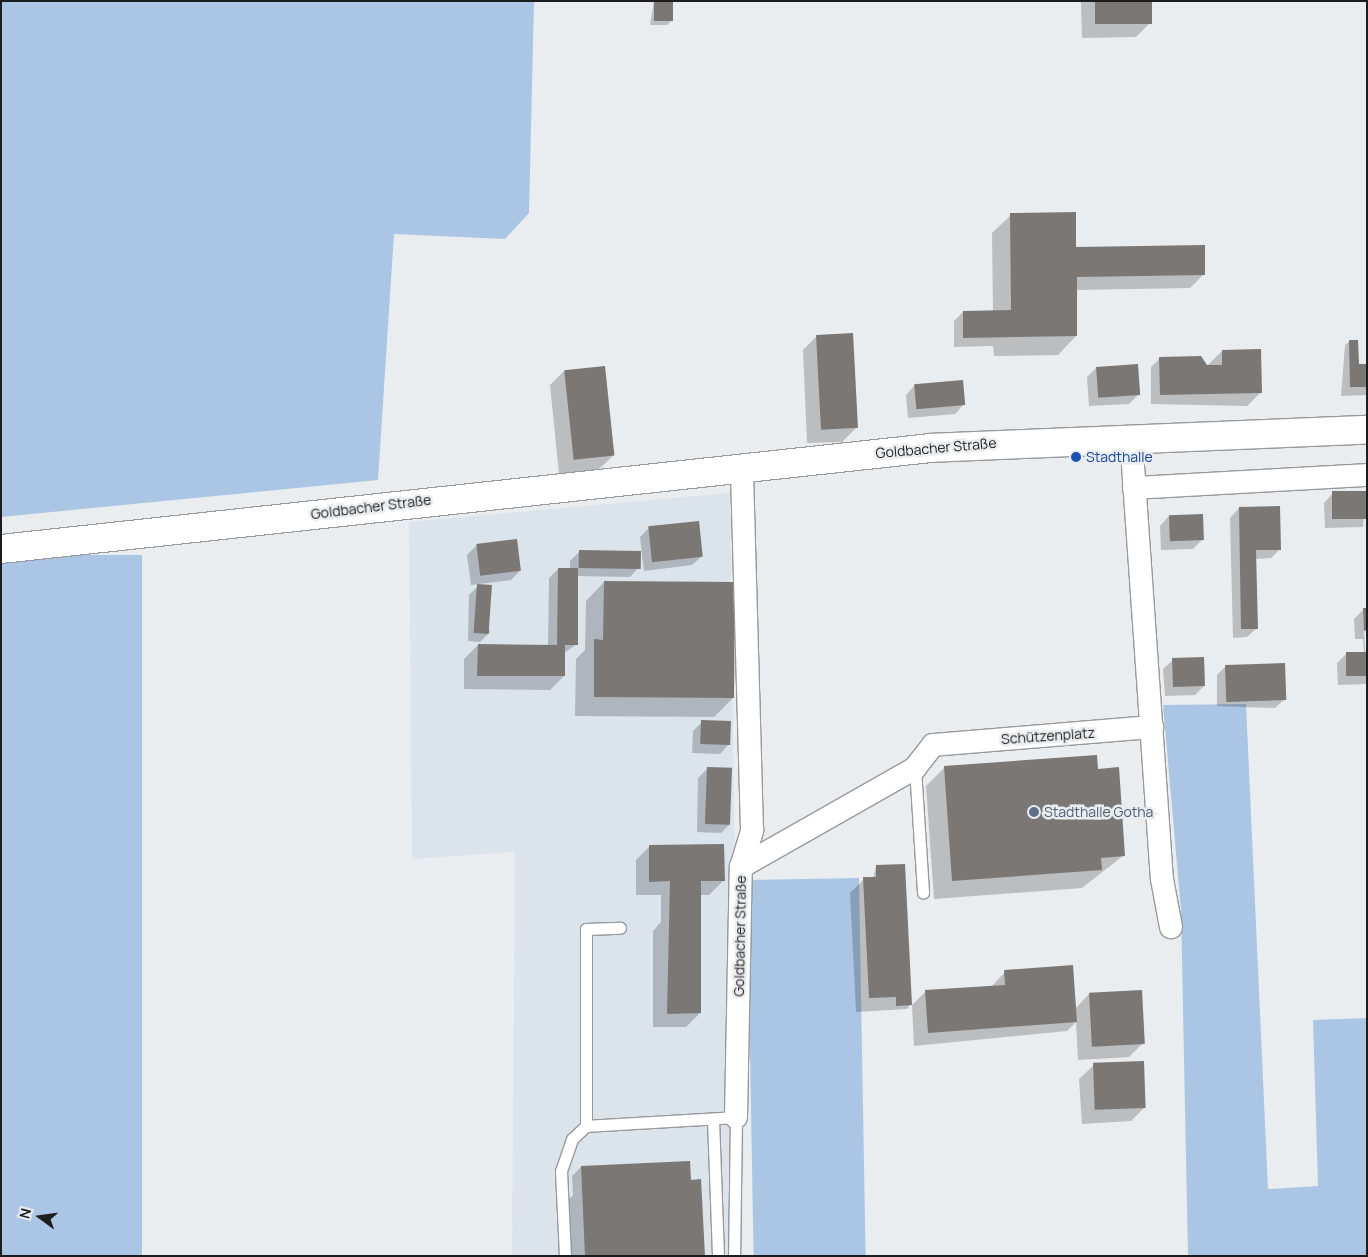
<!DOCTYPE html>
<meta charset="utf-8">
<style>
body{margin:0}
#map{position:relative;width:1368px;height:1257px;overflow:hidden;background:#eaedef;font-family:Manrope,sans-serif}
div>[style]{position:absolute}
[style*='--x']{left:calc(var(--x)*1px);top:calc(var(--y)*1px);width:calc(var(--w)*1px);rotate:calc(var(--a)*1deg)}
.built>*{inset:0;background:#dbe3eb}
.green>*{inset:0;background:#abc6e4;transform-origin:0 0}
.shadow>*{inset:0;background:#0003}
.building>*{inset:0;background:#7a7775;transform-origin:0 0}
.roads{filter:drop-shadow(1px 0 #97999c) drop-shadow(-1px 0 #97999c) drop-shadow(0 1px #97999c) drop-shadow(0 -1px #97999c)}
.lane>*{height:11px;margin:-5.5px;padding:0 5.5px;transform-origin:5.5px;border-radius:5.5px;background:#fff}
.street>*{height:22px;margin:-11px;padding:0 11px;transform-origin:11px;border-radius:11px;background:#fff}
.secondary>*{height:28px;margin:-14px;padding:0 14px;transform-origin:14px;border-radius:14px;background:#fff}
.dots>*{width:14px;height:14px;translate:-50% -50%;box-sizing:border-box;border:2px solid #eaedef;border-radius:50%}
span{translate:-50% -50%;white-space:nowrap;text-align:center;line-height:1.15;-webkit-text-stroke:5px #eaedef;paint-order:stroke}
.street-label{font-size:14px;color:#1c1d1e}
.transit-label{font-size:14px;color:#164399}
.left{translate:0 -50%;text-align:left}
.service-label{font-size:14px;color:#4e5e75}
.frame{position:absolute;inset:0;border:2px solid #1c1d1e;pointer-events:none}
.north{position:absolute;left:15px;top:1192px;width:50px;height:50px;-webkit-text-stroke:4px #eaedef;paint-order:stroke;rotate:284deg;font-size:14px;font-weight:700;line-height:20px;text-align:center;color:#1c1d1e}
.north::after{content:'';display:block;margin:auto;width:18px;height:22px;background:#1c1d1e;clip-path:polygon(50% 0,100% 100%,50% 72%,0 100%)}
</style>
<div id="map">
<div class="built">
<div style="clip-path:polygon(730px 493px,735px 887px,747px 886px,742px 1256px,512px 1256px,515px 852px,412px 859px,409px 522px)"></div>
</div>
<div class="green">
<div style="clip-path:polygon(1px 1px,534px 1px,529px 213px,505px 239px,394px 234px,378px 480px,1px 517px)"></div>
<div style="left:142px;top:555px;width:701px;height:142px;rotate:90deg"></div>
<div style="clip-path:polygon(1246px 704px,1268px 1189px,1318px 1186px,1313px 1020px,1367px 1018px,1367px 1256px,1188px 1256px,1181px 910px,1163px 705px)"></div>
<div style="left:859px;top:878px;width:378px;height:112px;rotate:89deg"></div>
</div>
<div class="shadow">
<div style="clip-path:polygon(654px 1px,671px 21px,667px 25px,650px 25px)"></div>
<div style="clip-path:polygon(1081px 1px,1150px 1px,1150px 23px,1136px 37px,1082px 38px)"></div>
<div style="clip-path:polygon(1011px 215px,1075px 248px,1204px 274px,1190px 288px,1076px 290px,1076px 336px,1058px 355px,994px 356px,993px 346px,954px 347px,954px 321px,963px 312px,993px 311px,992px 233px)"></div>
<div style="clip-path:polygon(817px 336px,856px 428px,842px 442px,807px 443px,803px 350px)"></div>
<div style="clip-path:polygon(1350px 341px,1357px 366px,1367px 365px,1367px 395px,1341px 396px,1345px 345px)"></div>
<div style="clip-path:polygon(1222px 351px,1261px 392px,1247px 406px,1151px 404px,1151px 367px,1160px 358px,1206px 367px)"></div>
<div style="clip-path:polygon(1097px 367px,1138px 395px,1129px 404px,1089px 406px,1087px 377px)"></div>
<div style="clip-path:polygon(564px 371px,613px 456px,598px 470px,559px 474px,550px 385px)"></div>
<div style="clip-path:polygon(915px 385px,964px 404px,955px 414px,908px 418px,906px 395px)"></div>
<div style="clip-path:polygon(1367px 492px,1363px 527px,1325px 528px,1324px 503px,1333px 493px)"></div>
<div style="clip-path:polygon(1239px 508px,1280px 549px,1271px 558px,1255px 559px,1257px 628px,1247px 637px,1233px 638px,1230px 518px)"></div>
<div style="clip-path:polygon(1169px 516px,1203px 539px,1193px 549px,1161px 550px,1160px 526px)"></div>
<div style="clip-path:polygon(649px 528px,702px 556px,692px 565px,644px 571px,640px 537px)"></div>
<div style="clip-path:polygon(476px 546px,520px 571px,511px 580px,471px 585px,467px 555px)"></div>
<div style="clip-path:polygon(579px 552px,639px 567px,630px 577px,577px 576px,577px 644px,564px 653px,564px 676px,550px 690px,464px 689px,464px 659px,478px 645px,548px 646px,549px 578px,558px 569px,570px 569px,570px 561px)"></div>
<div style="clip-path:polygon(604px 582px,733px 698px,714px 717px,575px 716px,576px 659px,585px 650px,586px 601px)"></div>
<div style="clip-path:polygon(479px 585px,490px 632px,480px 642px,468px 641px,469px 595px)"></div>
<div style="clip-path:polygon(1363px 610px,1367px 684px,1338px 685px,1337px 663px,1346px 654px,1364px 653px,1363px 639px,1355px 639px,1354px 619px)"></div>
<div style="clip-path:polygon(1173px 660px,1204px 686px,1195px 695px,1165px 696px,1163px 669px)"></div>
<div style="clip-path:polygon(1226px 666px,1285px 699px,1275px 708px,1217px 706px,1217px 675px)"></div>
<div style="clip-path:polygon(702px 722px,729px 744px,720px 754px,692px 753px,693px 731px)"></div>
<div style="clip-path:polygon(945px 767px,1124px 855px,1082px 888px,934px 899px,926px 786px)"></div>
<div style="clip-path:polygon(707px 769px,730px 824px,721px 833px,697px 832px,698px 778px)"></div>
<div style="clip-path:polygon(650px 846px,723px 881px,709px 895px,700px 895px,700px 1013px,686px 1027px,653px 1027px,653px 931px,661px 922px,661px 895px,636px 895px,636px 860px)"></div>
<div style="clip-path:polygon(876px 867px,911px 1004px,907px 1009px,856px 1012px,850px 893px,864px 879px,873px 878px)"></div>
<div style="clip-path:polygon(1005px 972px,1075px 1009px,1089px 994px,1143px 1043px,1129px 1057px,1078px 1060px,1076px 1022px,1067px 1031px,914px 1046px,912px 1005px,926px 991px,991px 987px)"></div>
<div style="clip-path:polygon(1094px 1065px,1145px 1107px,1131px 1121px,1082px 1124px,1079px 1079px)"></div>
<div style="clip-path:polygon(581px 1167px,690px 1179px,704px 1256px,566px 1256px,564px 1205px,573px 1195px,572px 1176px)"></div>
</div>
<div class="building">
<div style="left:654px;top:1px;width:19px;height:20px"></div>
<div style="left:1095px;top:1px;width:57px;height:23px"></div>
<div style="clip-path:polygon(1076px 212px,1076px 247px,1205px 245px,1205px 275px,1077px 277px,1077px 336px,963px 338px,963px 311px,1011px 310px,1010px 213px)"></div>
<div style="left:853px;top:333px;width:95px;height:37px;rotate:87deg"></div>
<div style="clip-path:polygon(1349px 340px,1358px 340px,1359px 364px,1367px 364px,1367px 387px,1350px 387px)"></div>
<div style="clip-path:polygon(1261px 349px,1262px 393px,1160px 395px,1159px 357px,1201px 356px,1207px 365px,1222px 365px,1222px 350px)"></div>
<div style="left:1138px;top:364px;width:31px;height:42px;rotate:86deg"></div>
<div style="left:605px;top:366px;width:90px;height:41px;rotate:84deg"></div>
<div style="left:963px;top:380px;width:25px;height:49px;rotate:85deg"></div>
<div style="left:1367px;top:491px;width:28px;height:35px;rotate:90deg"></div>
<div style="clip-path:polygon(1280px 506px,1281px 550px,1256px 550px,1258px 629px,1241px 629px,1239px 507px)"></div>
<div style="left:1203px;top:514px;width:26px;height:34px;rotate:88deg"></div>
<div style="left:699px;top:521px;width:36px;height:51px;rotate:84deg"></div>
<div style="left:517px;top:539px;width:32px;height:41px;rotate:83deg"></div>
<div style="left:579px;top:550px;width:62px;height:18px;rotate:1deg"></div>
<div style="clip-path:polygon(558px 568px,578px 568px,578px 645px,565px 645px,565px 676px,477px 676px,478px 644px,557px 645px)"></div>
<div style="clip-path:polygon(604px 581px,735px 582px,734px 698px,594px 697px,594px 639px,603px 640px)"></div>
<div style="left:477px;top:584px;width:15px;height:49px;rotate:4deg"></div>
<div style="clip-path:polygon(1363px 608px,1367px 608px,1367px 630px,1364px 631px)"></div>
<div style="left:1367px;top:652px;width:24px;height:21px;rotate:90deg"></div>
<div style="left:1204px;top:657px;width:29px;height:32px;rotate:88deg"></div>
<div style="left:1285px;top:663px;width:37px;height:60px;rotate:88deg"></div>
<div style="left:701px;top:720px;width:30px;height:24px;rotate:2deg"></div>
<div style="clip-path:polygon(1097px 755px,1098px 769px,1119px 767px,1125px 856px,1101px 858px,1102px 870px,952px 881px,944px 766px)"></div>
<div style="left:707px;top:767px;width:25px;height:57px;rotate:2deg"></div>
<div style="clip-path:polygon(724px 844px,725px 881px,701px 881px,701px 1013px,667px 1014px,670px 881px,649px 882px,649px 845px)"></div>
<div style="clip-path:polygon(905px 864px,912px 1005px,896px 1006px,896px 997px,869px 998px,863px 877px,876px 877px,876px 865px)"></div>
<div style="clip-path:polygon(1073px 965px,1077px 1022px,928px 1033px,925px 990px,1005px 985px,1004px 970px)"></div>
<div style="left:1142px;top:990px;width:54px;height:53px;rotate:87deg"></div>
<div style="left:1144px;top:1061px;width:47px;height:51px;rotate:88deg"></div>
<div style="clip-path:polygon(690px 1161px,691px 1180px,701px 1179px,705px 1256px,585px 1256px,581px 1166px)"></div>
</div>
<div class="roads">
<div class="lane">
<div style="--x:915;--y:768;--w:125;--a:86.3"></div>
<div style="--x:713;--y:1119;--w:137;--a:87.9"></div>
<div style="--x:586;--y:1126;--w:197;--a:-90"></div>
<div style="--x:586;--y:929;--w:34;--a:-2"></div>
<div style="--x:565;--y:1256;--w:85;--a:-92.7"></div>
<div style="--x:561;--y:1171;--w:34;--a:-71"></div>
<div style="--x:572;--y:1139;--w:19;--a:-43"></div>
<div style="--x:586;--y:1126;--w:150;--a:-3.4"></div>
<div style="--x:736;--y:1117;--w:139;--a:90.8"></div>
</div>
<div class="street">
<div style="--x:1131;--y:437;--w:443;--a:86"></div>
<div style="--x:1162;--y:879;--w:49;--a:79.4"></div>
<div style="--x:1134;--y:488;--w:233;--a:-3.2"></div>
<div style="--x:741;--y:867;--w:200;--a:-29.6"></div>
<div style="--x:915;--y:768;--w:29;--a:-52"></div>
<div style="--x:933;--y:745;--w:220;--a:-4.7"></div>
<div style="--x:736;--y:1117;--w:250;--a:-88.9"></div>
<div style="--x:741;--y:867;--w:39;--a:-73"></div>
<div style="--x:752;--y:830;--w:363;--a:-91.6"></div>
</div>
<div class="secondary">
<div style="--x:1;--y:549;--w:934;--a:-6.2"></div>
<div style="--x:930;--y:448;--w:437;--a:-2.4"></div>
</div>
</div>
<div class="dots">
<div style="left:1076px;top:457px;background:#1a4fb4"></div>
<div style="left:1034px;top:812px;background:#5c6f8a"></div>
</div>
<div class="street-label">
<span style="left:936px;top:448px;rotate:-5deg">Goldbacher Straße</span>
<span style="left:371px;top:507px;rotate:-7deg">Goldbacher Straße</span>
<span style="left:1048px;top:736px;rotate:-4deg">Schützenplatz</span>
<span style="left:740px;top:936px;rotate:-89deg">Goldbacher Straße</span>
</div>
<div class="transit-label">
<span class="left" style="left:1086px;top:457px">Stadthalle</span>
</div>
<div class="service-label">
<span class="left" style="left:1044px;top:812px">Stadthalle Gotha</span>
</div>
<div class="frame"></div>
<div class="north">N</div>
</div>
